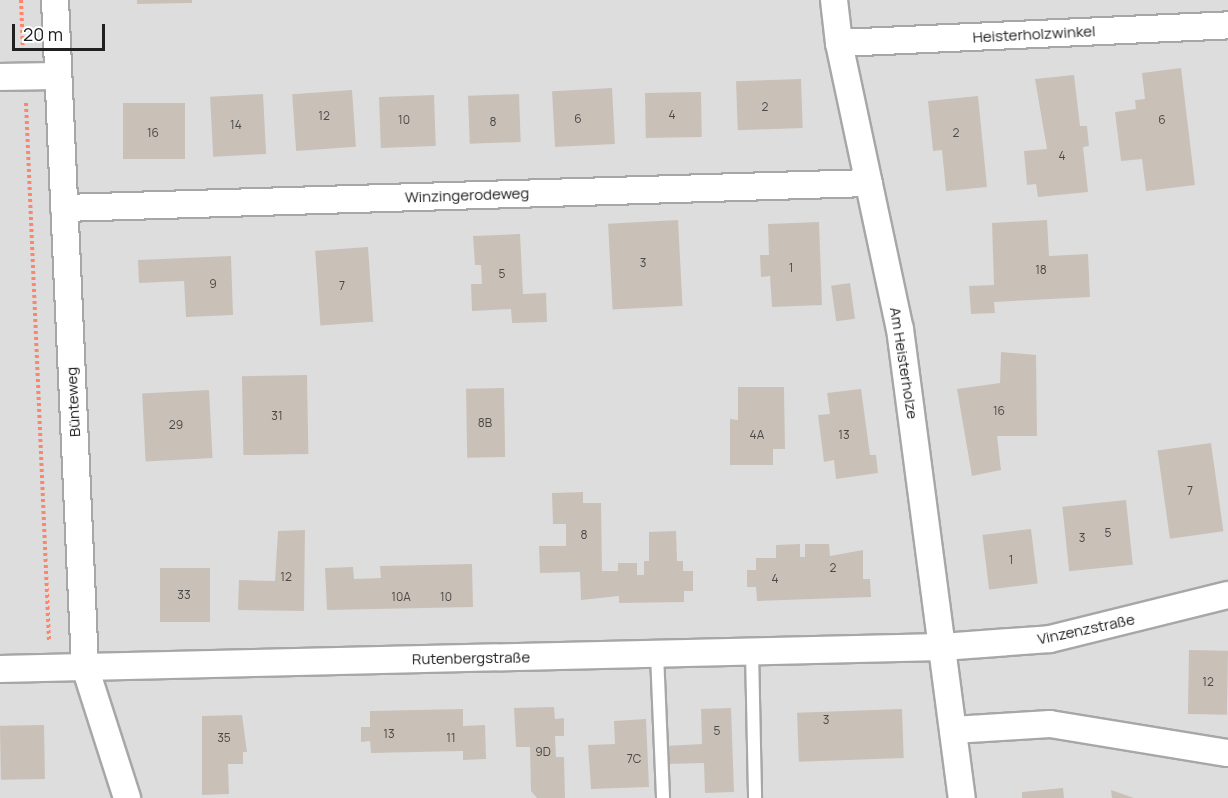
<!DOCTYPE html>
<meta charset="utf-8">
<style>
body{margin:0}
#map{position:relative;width:1228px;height:798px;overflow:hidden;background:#f1eee5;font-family:Manrope,sans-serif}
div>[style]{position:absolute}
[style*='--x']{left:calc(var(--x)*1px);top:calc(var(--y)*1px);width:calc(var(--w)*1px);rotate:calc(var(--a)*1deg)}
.residential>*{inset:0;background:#dedddd;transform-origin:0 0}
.building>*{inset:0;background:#c9c1b8;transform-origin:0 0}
.path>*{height:4px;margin-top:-2px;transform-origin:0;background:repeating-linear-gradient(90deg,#ff8469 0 3px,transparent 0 6px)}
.roads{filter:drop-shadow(2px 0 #a7a7a7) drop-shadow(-2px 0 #a7a7a7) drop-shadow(0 2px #a7a7a7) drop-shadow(0 -2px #a7a7a7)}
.service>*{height:12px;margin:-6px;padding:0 6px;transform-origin:6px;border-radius:6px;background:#fff}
.minor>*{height:26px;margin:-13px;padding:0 13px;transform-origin:13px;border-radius:13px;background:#fff}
span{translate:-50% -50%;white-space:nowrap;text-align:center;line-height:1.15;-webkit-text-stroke:4.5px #fff;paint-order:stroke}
.number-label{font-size:12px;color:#4a4846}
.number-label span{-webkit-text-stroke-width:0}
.street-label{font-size:15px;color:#202020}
.scale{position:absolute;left:12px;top:24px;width:93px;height:27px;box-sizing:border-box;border:3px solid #202020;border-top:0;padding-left:8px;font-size:18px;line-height:21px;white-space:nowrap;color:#202020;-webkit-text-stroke:4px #fff;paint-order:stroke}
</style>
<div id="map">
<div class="residential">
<div style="left:0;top:0;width:1228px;height:798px"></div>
</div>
<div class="building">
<div style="clip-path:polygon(137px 0,192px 0,192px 3px,137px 4px)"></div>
<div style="clip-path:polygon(1181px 68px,1195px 185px,1146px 191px,1142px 159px,1121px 161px,1115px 112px,1136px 109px,1135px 100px,1145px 99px,1142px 73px)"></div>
<div style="clip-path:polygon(1074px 75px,1080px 126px,1087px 126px,1089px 146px,1083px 147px,1088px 192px,1038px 197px,1036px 184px,1027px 185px,1024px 151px,1047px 149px,1035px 79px)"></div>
<div style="left:801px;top:79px;width:49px;height:65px;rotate:88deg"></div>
<div style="left:612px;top:88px;width:56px;height:60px;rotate:87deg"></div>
<div style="left:352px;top:90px;width:57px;height:60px;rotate:86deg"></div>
<div style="left:701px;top:92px;width:45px;height:56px;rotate:89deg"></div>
<div style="left:263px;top:94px;width:60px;height:53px;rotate:87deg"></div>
<div style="left:519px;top:94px;width:48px;height:51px;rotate:88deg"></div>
<div style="left:434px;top:95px;width:51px;height:55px;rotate:88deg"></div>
<div style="clip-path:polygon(978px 96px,987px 187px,946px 191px,942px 150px,933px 151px,928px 101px)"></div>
<div style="left:123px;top:103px;width:62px;height:56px"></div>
<div style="left:678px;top:220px;width:86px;height:70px;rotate:87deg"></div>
<div style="clip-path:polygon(1047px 220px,1049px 256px,1088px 254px,1090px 297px,994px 302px,995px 313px,971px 314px,969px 286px,994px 285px,992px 223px)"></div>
<div style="clip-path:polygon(819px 222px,822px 305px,772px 307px,770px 276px,761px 277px,760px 255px,769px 255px,768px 224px)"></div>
<div style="clip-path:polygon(520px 234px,523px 294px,546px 293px,547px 322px,512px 323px,511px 309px,472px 311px,471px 284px,482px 284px,481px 265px,475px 265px,473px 236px)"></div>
<div style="left:368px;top:247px;width:75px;height:53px;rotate:86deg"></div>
<div style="clip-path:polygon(231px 256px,233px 315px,186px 317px,184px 281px,139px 283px,138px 260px)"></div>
<div style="left:850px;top:283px;width:36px;height:19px;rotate:82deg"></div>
<div style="clip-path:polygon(1001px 352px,1036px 355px,1037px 436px,997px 436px,1001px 470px,972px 476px,957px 389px,1000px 383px)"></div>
<div style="left:307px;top:375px;width:79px;height:65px;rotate:89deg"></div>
<div style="clip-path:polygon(738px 387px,784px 387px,785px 449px,773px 449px,773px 465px,730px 465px,730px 419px,738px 420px)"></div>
<div style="left:504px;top:388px;width:69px;height:38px;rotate:89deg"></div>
<div style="clip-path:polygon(861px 389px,870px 455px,876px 455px,878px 473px,836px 479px,834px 460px,824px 462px,818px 415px,830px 414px,827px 393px)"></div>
<div style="left:209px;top:390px;width:68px;height:67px;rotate:87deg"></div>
<div style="left:1211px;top:443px;width:89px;height:54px;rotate:82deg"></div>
<div style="clip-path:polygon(583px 492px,583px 503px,601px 503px,602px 571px,618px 571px,618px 563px,637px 563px,637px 575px,644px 575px,644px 561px,649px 561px,649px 532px,676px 531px,677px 561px,683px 561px,683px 571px,693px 571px,693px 591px,684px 591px,684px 602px,619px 603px,619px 596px,581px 600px,580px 572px,540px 573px,539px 546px,566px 546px,566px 524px,553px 524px,552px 493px)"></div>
<div style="left:1126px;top:500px;width:65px;height:64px;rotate:84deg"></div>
<div style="left:1031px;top:529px;width:55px;height:49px;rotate:83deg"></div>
<div style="clip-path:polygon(305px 530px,304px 611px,238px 610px,239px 580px,275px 581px,278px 531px)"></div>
<div style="clip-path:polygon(800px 544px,800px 557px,805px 557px,805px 544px,829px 544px,830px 556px,863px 550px,863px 579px,870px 579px,871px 597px,757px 601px,756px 587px,747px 587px,747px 570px,756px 570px,756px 558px,776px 558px,776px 545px)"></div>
<div style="clip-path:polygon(472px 564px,473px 607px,327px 610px,325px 568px,353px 567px,354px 579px,381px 578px,380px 566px)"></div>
<div style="left:160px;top:568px;width:50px;height:54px"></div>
<div style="left:1189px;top:650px;width:39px;height:64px;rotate:1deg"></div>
<div style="clip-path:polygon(554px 707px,555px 719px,564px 718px,564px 736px,555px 736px,556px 757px,564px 757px,565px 798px,537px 798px,531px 791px,530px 747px,516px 747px,514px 708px)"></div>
<div style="clip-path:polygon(731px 708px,734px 792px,705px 793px,704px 763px,666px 764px,665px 746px,702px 744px,701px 709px)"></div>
<div style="clip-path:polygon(463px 709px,463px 726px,485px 725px,486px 759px,463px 760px,463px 751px,371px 753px,370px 741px,361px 742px,361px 727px,370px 727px,370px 711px)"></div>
<div style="left:902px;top:709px;width:49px;height:105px;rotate:88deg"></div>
<div style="clip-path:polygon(242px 715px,247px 752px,243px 752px,243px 764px,228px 764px,229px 794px,202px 795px,202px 716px)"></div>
<div style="clip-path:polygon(646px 719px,649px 787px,591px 789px,588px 745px,615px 744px,614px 721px)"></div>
<div style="left:44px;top:725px;width:54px;height:44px;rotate:89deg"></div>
<div style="clip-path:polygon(1063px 788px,1064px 798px,1022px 798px,1022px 792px)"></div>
<div style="clip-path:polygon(1111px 790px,1134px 798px,1112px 798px)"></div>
</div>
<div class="path">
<div style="--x:21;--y:0;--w:50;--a:87.7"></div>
<div style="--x:26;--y:103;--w:538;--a:87.55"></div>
</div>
<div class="roads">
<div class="service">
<div style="--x:752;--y:651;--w:147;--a:88.8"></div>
<div style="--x:657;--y:654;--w:144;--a:87.6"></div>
</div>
<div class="minor">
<div style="--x:55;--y:0;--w:668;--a:87.42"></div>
<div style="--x:85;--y:667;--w:138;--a:72.2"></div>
<div style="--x:834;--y:0;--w:43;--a:83.4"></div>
<div style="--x:839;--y:43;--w:292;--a:78"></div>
<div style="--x:900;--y:329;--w:473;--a:82.5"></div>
<div style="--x:839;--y:43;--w:389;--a:-2.6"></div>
<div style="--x:0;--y:77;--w:58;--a:-1"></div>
<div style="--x:64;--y:208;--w:805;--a:-1.78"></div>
<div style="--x:0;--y:669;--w:942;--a:-1.34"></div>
<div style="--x:942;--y:647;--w:108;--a:-4.2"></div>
<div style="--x:1050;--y:639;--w:183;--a:-13.9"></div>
<div style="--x:953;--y:730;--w:97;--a:-3.5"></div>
<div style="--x:1050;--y:724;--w:180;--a:9.3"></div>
</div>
</div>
<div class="number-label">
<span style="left:765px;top:107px">2</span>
<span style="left:672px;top:115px">4</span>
<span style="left:324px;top:116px">12</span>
<span style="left:578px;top:119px">6</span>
<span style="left:404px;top:120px">10</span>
<span style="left:1162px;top:120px">6</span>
<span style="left:493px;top:122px">8</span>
<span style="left:236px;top:125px">14</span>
<span style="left:153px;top:133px">16</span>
<span style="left:956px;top:133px">2</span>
<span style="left:1062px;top:156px">4</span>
<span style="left:643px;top:263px">3</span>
<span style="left:791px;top:268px">1</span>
<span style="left:1041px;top:270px">18</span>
<span style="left:502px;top:274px">5</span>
<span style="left:213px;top:284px">9</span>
<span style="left:342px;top:286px">7</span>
<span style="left:999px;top:411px">16</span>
<span style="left:277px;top:416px">31</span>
<span style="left:485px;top:423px">8B</span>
<span style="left:176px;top:425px">29</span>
<span style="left:757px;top:435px">4A</span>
<span style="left:844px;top:435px">13</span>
<span style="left:1190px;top:491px">7</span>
<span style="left:1108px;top:533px">5</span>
<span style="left:584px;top:535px">8</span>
<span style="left:1082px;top:538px">3</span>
<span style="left:1011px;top:560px">1</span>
<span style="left:833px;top:568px">2</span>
<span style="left:286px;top:577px">12</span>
<span style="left:775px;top:579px">4</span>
<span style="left:184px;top:595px">33</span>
<span style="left:401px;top:597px">10A</span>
<span style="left:446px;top:597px">10</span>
<span style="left:1208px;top:682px">12</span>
<span style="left:826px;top:720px">3</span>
<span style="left:717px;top:731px">5</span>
<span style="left:389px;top:734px">13</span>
<span style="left:224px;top:738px">35</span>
<span style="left:451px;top:738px">11</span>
<span style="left:543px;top:752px">9D</span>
<span style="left:634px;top:759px">7C</span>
</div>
<div class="street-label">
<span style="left:1034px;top:34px;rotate:-3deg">Heisterholzwinkel</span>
<span style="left:467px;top:195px;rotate:-2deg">Winzingerodeweg</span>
<span style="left:904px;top:363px;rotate:81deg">Am Heisterholze</span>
<span style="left:73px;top:402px;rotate:-93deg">Bünteweg</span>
<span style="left:1086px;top:629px;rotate:-12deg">Vinzenzstraße</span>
<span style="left:471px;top:658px;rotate:-1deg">Rutenbergstraße</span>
</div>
<div class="scale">20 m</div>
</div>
